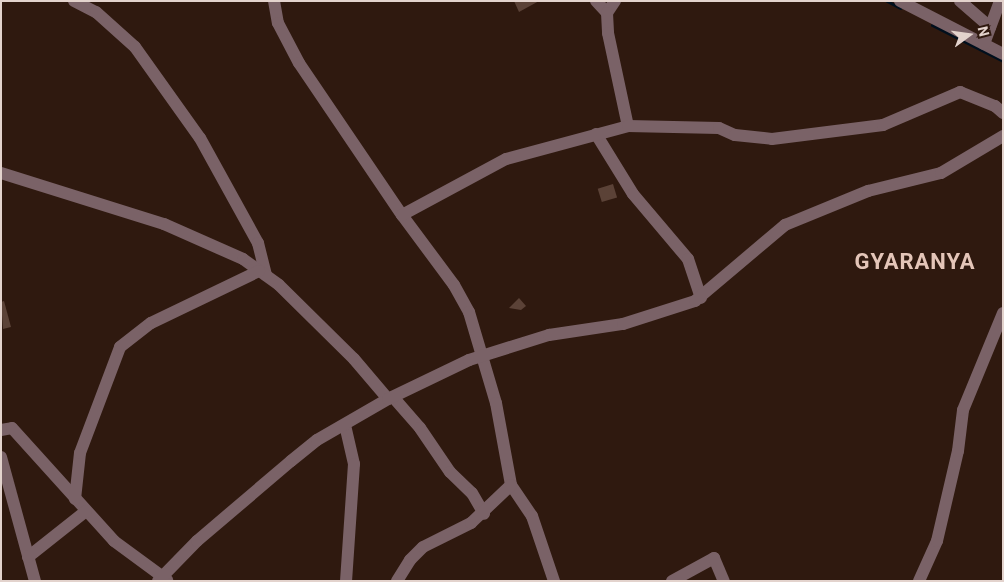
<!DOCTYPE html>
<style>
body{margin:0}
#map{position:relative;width:1004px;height:582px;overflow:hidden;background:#2f190f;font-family:Roboto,sans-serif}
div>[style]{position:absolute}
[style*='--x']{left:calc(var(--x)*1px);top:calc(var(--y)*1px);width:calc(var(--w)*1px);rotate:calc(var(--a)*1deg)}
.stream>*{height:3px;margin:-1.5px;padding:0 1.5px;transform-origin:1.5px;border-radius:1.5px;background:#000f1d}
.building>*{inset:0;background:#5b4237;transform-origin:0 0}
.minor>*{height:12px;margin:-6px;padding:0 6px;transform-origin:6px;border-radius:6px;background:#7a6267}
span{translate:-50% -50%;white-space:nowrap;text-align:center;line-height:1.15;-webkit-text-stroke:4px #2f190f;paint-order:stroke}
.district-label{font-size:22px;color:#e4c5b8;font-weight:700;letter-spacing:1px}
.frame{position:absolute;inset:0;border:2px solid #e3d3cd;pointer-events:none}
.north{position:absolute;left:944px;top:10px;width:50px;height:50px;-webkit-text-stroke:4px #2f190f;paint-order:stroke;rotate:76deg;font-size:14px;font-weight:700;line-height:20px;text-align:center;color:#e3d3cd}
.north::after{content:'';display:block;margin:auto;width:18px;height:22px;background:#e3d3cd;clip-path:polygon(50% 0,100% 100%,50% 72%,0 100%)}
</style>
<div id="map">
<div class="stream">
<div style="--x:887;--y:1;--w:15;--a:28"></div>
<div style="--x:932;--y:25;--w:80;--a:26.9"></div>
</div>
<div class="building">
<div style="clip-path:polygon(514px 1px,539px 1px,519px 12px)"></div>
<div style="left:613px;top:184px;width:14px;height:16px;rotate:73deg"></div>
<div style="clip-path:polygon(519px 298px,526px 306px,521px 310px,509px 308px)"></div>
<div style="clip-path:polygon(4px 301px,11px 327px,3px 329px,1px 302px)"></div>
</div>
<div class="minor">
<div style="--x:74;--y:1;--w:25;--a:27"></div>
<div style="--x:96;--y:12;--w:52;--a:41.9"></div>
<div style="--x:135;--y:47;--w:112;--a:54.5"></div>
<div style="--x:200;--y:138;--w:120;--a:61.1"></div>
<div style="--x:258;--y:243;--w:33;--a:76"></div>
<div style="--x:274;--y:1;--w:22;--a:80"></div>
<div style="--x:278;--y:23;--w:45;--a:62.3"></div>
<div style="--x:299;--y:63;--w:184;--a:55.9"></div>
<div style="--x:402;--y:215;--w:87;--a:53.4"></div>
<div style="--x:454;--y:285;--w:31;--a:61"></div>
<div style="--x:469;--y:312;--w:95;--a:73.5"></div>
<div style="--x:496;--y:403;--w:83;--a:79.6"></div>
<div style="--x:511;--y:485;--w:37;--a:56"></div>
<div style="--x:532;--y:516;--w:69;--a:71.3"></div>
<div style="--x:596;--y:1;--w:16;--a:47"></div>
<div style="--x:615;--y:1;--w:14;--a:124"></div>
<div style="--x:607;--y:13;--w:20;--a:87"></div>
<div style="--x:608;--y:33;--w:95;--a:77.9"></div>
<div style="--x:900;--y:1;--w:116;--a:27.2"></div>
<div style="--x:960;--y:1;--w:40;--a:41"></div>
<div style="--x:984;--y:44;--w:46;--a:-69.6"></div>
<div style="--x:596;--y:134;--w:70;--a:58.3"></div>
<div style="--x:633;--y:194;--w:85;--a:49.8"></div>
<div style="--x:688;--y:259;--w:41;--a:71.6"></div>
<div style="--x:1;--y:173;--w:171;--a:17.4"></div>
<div style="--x:164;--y:224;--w:86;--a:23.9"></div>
<div style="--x:243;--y:259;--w:44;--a:35.8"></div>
<div style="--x:279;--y:285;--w:105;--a:44.6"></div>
<div style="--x:354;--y:359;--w:52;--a:49.6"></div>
<div style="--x:402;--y:215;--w:118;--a:-28.3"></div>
<div style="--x:506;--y:159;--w:126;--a:-15.1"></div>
<div style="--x:628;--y:126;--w:91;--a:1.3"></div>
<div style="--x:719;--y:128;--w:17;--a:24"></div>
<div style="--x:735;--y:135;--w:37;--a:6"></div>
<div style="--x:772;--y:139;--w:112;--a:-7.2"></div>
<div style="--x:883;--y:125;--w:84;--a:-23.2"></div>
<div style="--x:960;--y:92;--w:38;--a:22"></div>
<div style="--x:995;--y:106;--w:11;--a:41"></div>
<div style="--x:393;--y:397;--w:41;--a:48.9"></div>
<div style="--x:420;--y:428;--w:53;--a:55.7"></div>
<div style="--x:450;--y:472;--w:30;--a:44"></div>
<div style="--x:472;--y:493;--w:24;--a:60"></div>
<div style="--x:345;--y:425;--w:40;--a:77"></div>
<div style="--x:354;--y:464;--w:117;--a:93.9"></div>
<div style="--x:1;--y:430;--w:11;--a:-10"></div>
<div style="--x:12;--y:428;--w:152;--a:47.9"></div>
<div style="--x:114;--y:541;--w:66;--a:36.3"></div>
<div style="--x:1;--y:457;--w:129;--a:74.7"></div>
<div style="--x:75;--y:499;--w:46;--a:-83.8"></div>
<div style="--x:80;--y:453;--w:113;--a:-69.3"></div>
<div style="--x:120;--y:347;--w:39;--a:-38"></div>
<div style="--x:151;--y:323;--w:120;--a:-25.7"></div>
<div style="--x:28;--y:557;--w:74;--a:-38.4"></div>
<div style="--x:158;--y:581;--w:56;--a:-45.7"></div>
<div style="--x:197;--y:541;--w:123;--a:-40.4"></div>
<div style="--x:291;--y:461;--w:33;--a:-39"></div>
<div style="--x:317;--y:440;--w:82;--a:-30"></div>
<div style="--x:388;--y:399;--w:90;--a:-25.7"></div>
<div style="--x:469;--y:360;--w:84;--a:-17.4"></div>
<div style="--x:549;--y:335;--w:75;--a:-8.5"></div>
<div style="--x:623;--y:324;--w:76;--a:-17.7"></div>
<div style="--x:695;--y:301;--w:118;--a:-40.2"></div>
<div style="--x:785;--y:225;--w:90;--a:-22.3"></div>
<div style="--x:868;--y:191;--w:75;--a:-13.9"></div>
<div style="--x:941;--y:173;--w:72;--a:-30.8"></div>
<div style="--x:397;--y:581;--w:25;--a:-58"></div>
<div style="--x:410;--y:560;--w:18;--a:-45"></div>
<div style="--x:423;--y:547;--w:54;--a:-26.6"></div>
<div style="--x:471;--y:523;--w:55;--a:-43.5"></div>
<div style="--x:672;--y:581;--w:48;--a:-28.7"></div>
<div style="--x:714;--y:558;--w:25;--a:67"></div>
<div style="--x:919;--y:581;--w:44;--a:-65.8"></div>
<div style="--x:937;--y:541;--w:92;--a:-76.9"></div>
<div style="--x:958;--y:451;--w:41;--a:-83"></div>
<div style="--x:963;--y:410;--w:105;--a:-67.6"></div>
</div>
<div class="district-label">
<span style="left:915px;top:262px">GYARANYA</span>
</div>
<div class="frame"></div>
<div class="north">N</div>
</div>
